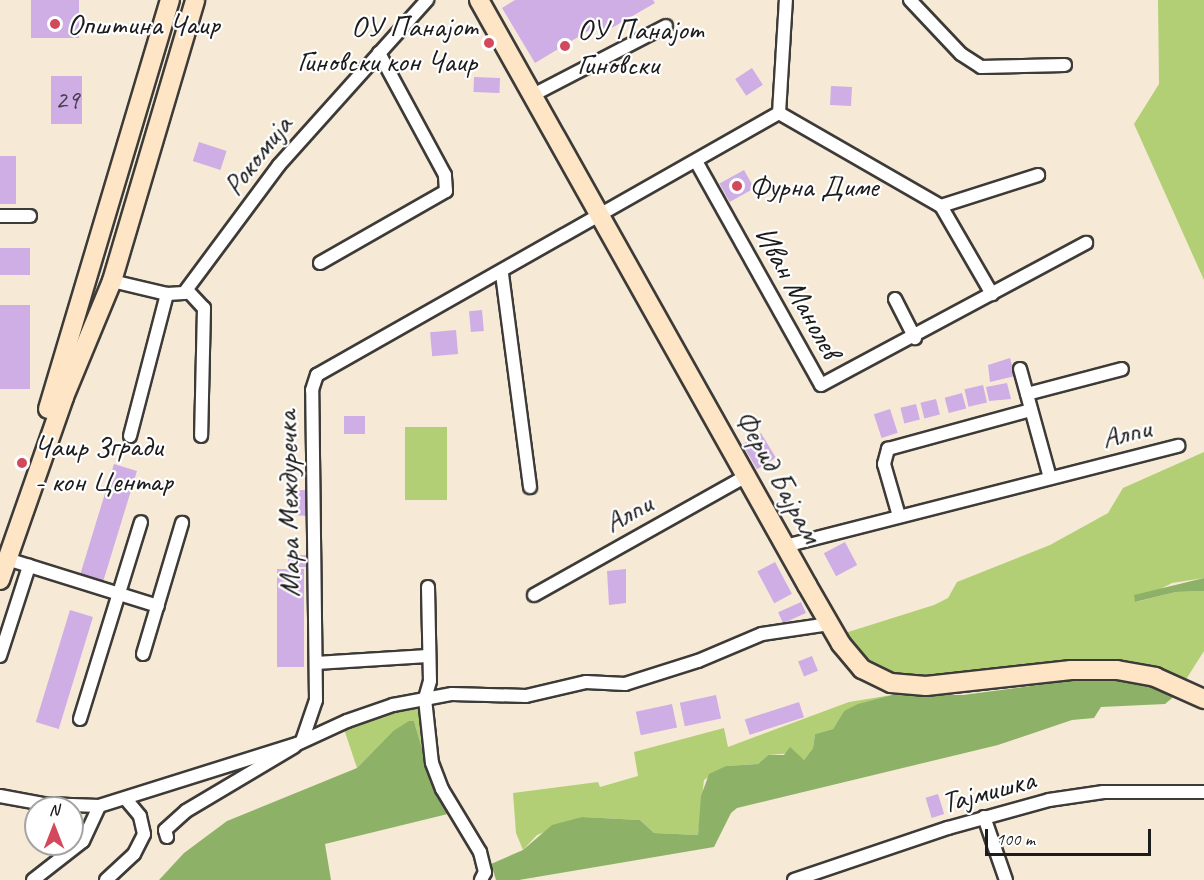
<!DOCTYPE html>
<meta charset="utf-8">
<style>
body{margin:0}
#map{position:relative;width:1204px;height:880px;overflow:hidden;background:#f6ead6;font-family:Caveat,sans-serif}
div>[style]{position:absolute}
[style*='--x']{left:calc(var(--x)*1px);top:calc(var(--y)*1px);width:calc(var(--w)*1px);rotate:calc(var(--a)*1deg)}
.green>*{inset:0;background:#b2cf76;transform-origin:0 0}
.forest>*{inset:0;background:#8db267}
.building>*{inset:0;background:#cfade5;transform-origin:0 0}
.roads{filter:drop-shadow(2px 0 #3d3b38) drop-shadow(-2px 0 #3d3b38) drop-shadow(0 2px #3d3b38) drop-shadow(0 -2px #3d3b38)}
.street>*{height:12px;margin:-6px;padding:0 6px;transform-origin:6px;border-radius:6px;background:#fff}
.secondary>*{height:18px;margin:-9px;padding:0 9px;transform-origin:9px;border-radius:9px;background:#fde5c5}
.dots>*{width:16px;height:16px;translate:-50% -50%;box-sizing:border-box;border:3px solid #fff;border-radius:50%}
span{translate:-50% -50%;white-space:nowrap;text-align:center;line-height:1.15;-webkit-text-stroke:4.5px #fff;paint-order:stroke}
.number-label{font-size:27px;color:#49404e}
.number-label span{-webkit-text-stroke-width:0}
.poi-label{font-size:30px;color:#1c1c1c}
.left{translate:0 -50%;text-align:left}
.right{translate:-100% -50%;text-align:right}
.street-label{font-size:30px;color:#1c1c1c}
.north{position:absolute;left:24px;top:796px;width:60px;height:60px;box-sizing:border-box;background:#fff;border:2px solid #a4a4a4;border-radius:50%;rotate:0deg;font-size:16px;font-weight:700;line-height:24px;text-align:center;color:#1c1c1c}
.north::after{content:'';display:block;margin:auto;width:21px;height:27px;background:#d1495b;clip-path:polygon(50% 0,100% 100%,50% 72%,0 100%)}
.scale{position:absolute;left:985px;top:829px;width:166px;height:27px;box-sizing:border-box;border:3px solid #1c1c1c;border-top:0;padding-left:8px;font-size:18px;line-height:21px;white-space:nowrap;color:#1c1c1c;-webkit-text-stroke:4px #fff;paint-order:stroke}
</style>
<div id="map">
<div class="green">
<div style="clip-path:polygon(1158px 0,1204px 0,1204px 280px,1134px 124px,1159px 84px)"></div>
<div style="left:405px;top:427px;width:42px;height:73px"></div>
<div style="clip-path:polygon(1204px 452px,1204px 578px,1172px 583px,1136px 602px,1176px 592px,1204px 591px,1204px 651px,1185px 681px,1155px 667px,1098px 659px,928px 676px,898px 676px,866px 660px,845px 633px,934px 605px,948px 598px,957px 582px,1050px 545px,1108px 513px,1123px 488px)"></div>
<div style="clip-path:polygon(892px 695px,844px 711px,833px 729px,815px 734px,813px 748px,804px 760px,794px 753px,768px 755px,758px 764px,726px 766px,704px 780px,698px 835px,654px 833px,640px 820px,582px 817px,537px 835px,523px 850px,516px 833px,513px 793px,598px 782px,600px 787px,638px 776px,634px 752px,724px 728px,728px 747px,849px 702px)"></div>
<div style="clip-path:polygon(425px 699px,432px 763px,421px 745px,414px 721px,393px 731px,357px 768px,342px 723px)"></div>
</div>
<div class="forest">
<div style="clip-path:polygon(1204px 578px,1204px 591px,1176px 592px,1135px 602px,1134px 595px)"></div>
<div style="clip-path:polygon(1083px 679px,1130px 681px,1177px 694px,1165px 704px,1101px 707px,1094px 718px,1072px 720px,998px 745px,737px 808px,731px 813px,714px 847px,519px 880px,496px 880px,491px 864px,523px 850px,552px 825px,582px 817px,640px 820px,654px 833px,698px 835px,701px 796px,709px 774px,726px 766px,758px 764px,768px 755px,784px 755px,790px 747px,804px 760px,813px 748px,815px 734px,833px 729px,844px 711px,858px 704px,892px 695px,963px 695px)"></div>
<div style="clip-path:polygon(409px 721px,414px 721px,421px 745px,456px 812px,325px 844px,331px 880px,159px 880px,184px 853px,227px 821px,357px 768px,393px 731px)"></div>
</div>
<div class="building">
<div style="left:31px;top:0;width:48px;height:38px"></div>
<div style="clip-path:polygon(515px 0,653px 0,655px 3px,603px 33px,598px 25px,535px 63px,502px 8px)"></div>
<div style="left:752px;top:68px;width:20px;height:20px;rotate:57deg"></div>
<div style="left:51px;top:76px;width:31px;height:48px"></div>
<div style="left:474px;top:77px;width:26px;height:15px;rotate:2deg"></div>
<div style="left:831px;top:86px;width:21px;height:19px;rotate:3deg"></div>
<div style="left:199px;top:142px;width:29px;height:20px;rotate:18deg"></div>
<div style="left:0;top:156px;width:16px;height:48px"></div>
<div style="left:744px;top:170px;width:21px;height:28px;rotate:61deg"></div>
<div style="left:0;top:248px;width:30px;height:27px"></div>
<div style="left:0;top:305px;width:30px;height:84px"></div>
<div style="left:482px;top:310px;width:21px;height:13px;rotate:85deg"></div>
<div style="left:456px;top:330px;width:24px;height:26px;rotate:85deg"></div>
<div style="clip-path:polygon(1010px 358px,1015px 376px,990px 382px,988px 365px)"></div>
<div style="clip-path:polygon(1007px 383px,1011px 399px,989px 401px,986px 387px)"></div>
<div style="left:983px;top:385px;width:18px;height:19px;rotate:77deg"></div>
<div style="left:962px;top:393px;width:16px;height:18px;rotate:75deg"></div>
<div style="left:936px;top:399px;width:16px;height:16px;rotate:76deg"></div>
<div style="left:916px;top:404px;width:16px;height:16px;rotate:76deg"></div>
<div style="left:890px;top:409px;width:25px;height:17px;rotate:72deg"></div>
<div style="left:365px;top:416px;width:18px;height:21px;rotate:90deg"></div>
<div style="left:761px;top:433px;width:29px;height:22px;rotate:59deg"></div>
<div style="left:114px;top:464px;width:24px;height:118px;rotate:17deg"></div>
<div style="clip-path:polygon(291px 490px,308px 490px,308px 516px,294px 515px)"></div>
<div style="left:845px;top:542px;width:26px;height:24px;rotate:62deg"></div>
<div style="left:288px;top:555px;width:19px;height:12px"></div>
<div style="left:775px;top:562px;width:36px;height:20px;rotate:62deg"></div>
<div style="left:277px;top:569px;width:27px;height:98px"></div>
<div style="clip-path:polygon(626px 569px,626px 603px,609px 605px,607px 571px)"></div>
<div style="left:801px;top:602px;width:12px;height:25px;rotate:66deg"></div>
<div style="left:70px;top:610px;width:24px;height:117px;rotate:17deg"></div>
<div style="left:812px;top:656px;width:16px;height:15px;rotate:68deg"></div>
<div style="left:716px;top:695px;width:24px;height:37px;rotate:78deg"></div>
<div style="left:799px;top:702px;width:16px;height:57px;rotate:72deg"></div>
<div style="left:672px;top:704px;width:24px;height:37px;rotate:78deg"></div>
<div style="left:938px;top:794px;width:21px;height:13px;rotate:73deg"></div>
</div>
<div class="roads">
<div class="street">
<div style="--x:910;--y:0;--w:74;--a:46.6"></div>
<div style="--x:961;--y:54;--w:24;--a:33"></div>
<div style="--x:981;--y:67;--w:84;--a:-1.4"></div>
<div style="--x:531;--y:96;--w:152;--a:-27.4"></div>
<div style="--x:779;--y:113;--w:187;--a:29.9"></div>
<div style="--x:941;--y:206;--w:102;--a:-17.7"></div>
<div style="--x:779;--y:113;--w:113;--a:-86.5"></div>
<div style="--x:697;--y:163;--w:254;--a:60.8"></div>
<div style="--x:821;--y:385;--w:301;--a:-28.2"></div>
<div style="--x:941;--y:206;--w:102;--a:59.9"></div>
<div style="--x:0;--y:216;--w:30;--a:0"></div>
<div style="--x:320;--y:263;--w:145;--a:-29.7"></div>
<div style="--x:446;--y:191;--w:16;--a:-94"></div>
<div style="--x:445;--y:175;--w:139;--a:-118.4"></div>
<div style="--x:502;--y:274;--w:215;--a:82.5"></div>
<div style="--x:112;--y:281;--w:57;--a:13.3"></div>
<div style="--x:167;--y:294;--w:17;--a:-3"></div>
<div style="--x:184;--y:293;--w:159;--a:-53.4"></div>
<div style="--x:279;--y:165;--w:222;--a:-48.1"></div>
<div style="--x:187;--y:290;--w:25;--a:47"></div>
<div style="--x:204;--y:308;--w:128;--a:91.3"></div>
<div style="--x:895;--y:299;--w:44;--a:62.9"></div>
<div style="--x:1020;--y:369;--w:113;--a:74.6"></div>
<div style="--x:1027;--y:394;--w:98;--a:-14.7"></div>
<div style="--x:130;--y:436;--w:147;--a:-75.4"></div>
<div style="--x:899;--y:516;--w:54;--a:-106.1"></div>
<div style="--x:884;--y:464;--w:16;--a:-75"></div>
<div style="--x:888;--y:449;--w:148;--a:-15.3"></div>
<div style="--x:785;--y:546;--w:406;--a:-14.3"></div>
<div style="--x:7;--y:559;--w:158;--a:17.3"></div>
<div style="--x:428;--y:587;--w:94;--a:88.8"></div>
<div style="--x:430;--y:681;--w:19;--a:106"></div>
<div style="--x:425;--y:699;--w:64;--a:83.8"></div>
<div style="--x:432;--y:763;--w:28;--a:69"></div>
<div style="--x:442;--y:789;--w:74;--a:58.9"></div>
<div style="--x:480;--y:852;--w:21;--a:76"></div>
<div style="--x:485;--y:872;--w:9;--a:117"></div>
<div style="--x:534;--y:595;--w:243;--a:-29.3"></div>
<div style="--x:143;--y:654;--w:137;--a:-73.4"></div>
<div style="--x:0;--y:656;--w:95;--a:-72.1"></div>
<div style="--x:316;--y:663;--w:112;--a:-3.6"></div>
<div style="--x:80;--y:719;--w:206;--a:-72.8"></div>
<div style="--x:302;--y:741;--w:43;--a:-71.1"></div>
<div style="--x:316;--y:700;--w:310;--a:-90.7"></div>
<div style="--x:312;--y:390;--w:16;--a:-72"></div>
<div style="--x:317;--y:375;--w:531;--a:-29.56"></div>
<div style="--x:0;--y:796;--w:45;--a:10.3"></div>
<div style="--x:44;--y:804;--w:55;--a:2.1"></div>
<div style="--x:99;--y:806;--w:207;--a:-17.4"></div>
<div style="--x:297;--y:744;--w:55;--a:-24.7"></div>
<div style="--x:347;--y:721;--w:49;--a:-19.2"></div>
<div style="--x:393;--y:705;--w:60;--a:-10.6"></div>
<div style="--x:452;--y:694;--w:74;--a:1.5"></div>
<div style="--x:526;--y:696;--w:62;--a:-13.1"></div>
<div style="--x:586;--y:682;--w:39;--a:3"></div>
<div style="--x:625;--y:684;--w:77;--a:-17.5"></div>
<div style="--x:698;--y:661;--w:69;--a:-22.9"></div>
<div style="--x:762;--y:634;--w:68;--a:-8.5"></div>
<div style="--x:984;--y:817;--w:67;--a:70.8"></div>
<div style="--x:167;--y:837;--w:7;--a:-106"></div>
<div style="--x:165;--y:830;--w:28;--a:-42"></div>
<div style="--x:186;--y:811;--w:126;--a:-30.7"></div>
<div style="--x:33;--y:880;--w:63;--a:-38"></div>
<div style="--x:83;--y:841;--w:38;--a:-65"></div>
<div style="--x:106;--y:880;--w:38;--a:-43"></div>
<div style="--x:134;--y:854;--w:22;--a:-63"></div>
<div style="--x:144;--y:834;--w:18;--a:-103"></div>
<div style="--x:140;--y:816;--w:23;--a:-130"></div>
<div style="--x:794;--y:880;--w:163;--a:-18.7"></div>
<div style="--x:948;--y:828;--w:105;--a:-15.5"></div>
<div style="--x:1049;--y:800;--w:55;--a:-8.4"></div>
<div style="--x:1103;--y:792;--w:101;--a:0"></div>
</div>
<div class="secondary">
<div style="--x:479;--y:0;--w:671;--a:60.72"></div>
<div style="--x:807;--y:585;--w:68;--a:60"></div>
<div style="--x:841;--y:644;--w:33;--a:50"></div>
<div style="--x:862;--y:669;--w:32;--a:26"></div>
<div style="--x:891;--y:683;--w:35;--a:5"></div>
<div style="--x:926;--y:686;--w:146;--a:-6.3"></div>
<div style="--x:1071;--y:670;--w:46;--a:0"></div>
<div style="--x:1117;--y:670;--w:39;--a:10"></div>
<div style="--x:1155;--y:677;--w:54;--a:24.2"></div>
<div style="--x:48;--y:409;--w:427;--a:-73.4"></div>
<div style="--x:0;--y:580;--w:194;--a:-70.7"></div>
<div style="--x:64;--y:397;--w:126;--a:-67.5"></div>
<div style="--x:112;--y:281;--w:293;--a:-73.5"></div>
</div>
</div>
<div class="dots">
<div style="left:55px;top:24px;background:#d1495b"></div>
<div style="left:489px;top:43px;background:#d1495b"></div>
<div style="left:565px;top:46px;background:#d1495b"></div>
<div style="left:737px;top:186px;background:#d1495b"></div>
<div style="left:22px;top:463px;background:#d1495b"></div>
</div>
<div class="number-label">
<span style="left:67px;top:100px">29</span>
</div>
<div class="poi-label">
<span class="left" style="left:67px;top:24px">Општина Чаир</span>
<span class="right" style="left:477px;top:43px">ОУ Панајот<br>Гиновски кон Чаир</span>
<span class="left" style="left:577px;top:46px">ОУ Панајот<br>Гиновски</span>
<span class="left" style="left:749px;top:186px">Фурна Диме</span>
<span class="left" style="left:34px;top:463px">Чаир Згради<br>- кон Центар</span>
</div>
<div class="street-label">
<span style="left:257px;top:155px;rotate:-52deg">Рокомија</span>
<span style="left:798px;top:292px;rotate:61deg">Иван Манолев</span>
<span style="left:1126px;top:433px;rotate:-14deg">Алпи</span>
<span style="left:779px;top:476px;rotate:61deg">Ферид Бајрам</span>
<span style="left:288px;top:504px;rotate:-91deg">Мара Междуречка</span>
<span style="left:628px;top:513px;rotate:-29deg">Алпи</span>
<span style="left:988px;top:791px;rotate:-15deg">Тајмишка</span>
</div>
<div class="north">N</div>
<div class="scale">100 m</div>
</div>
